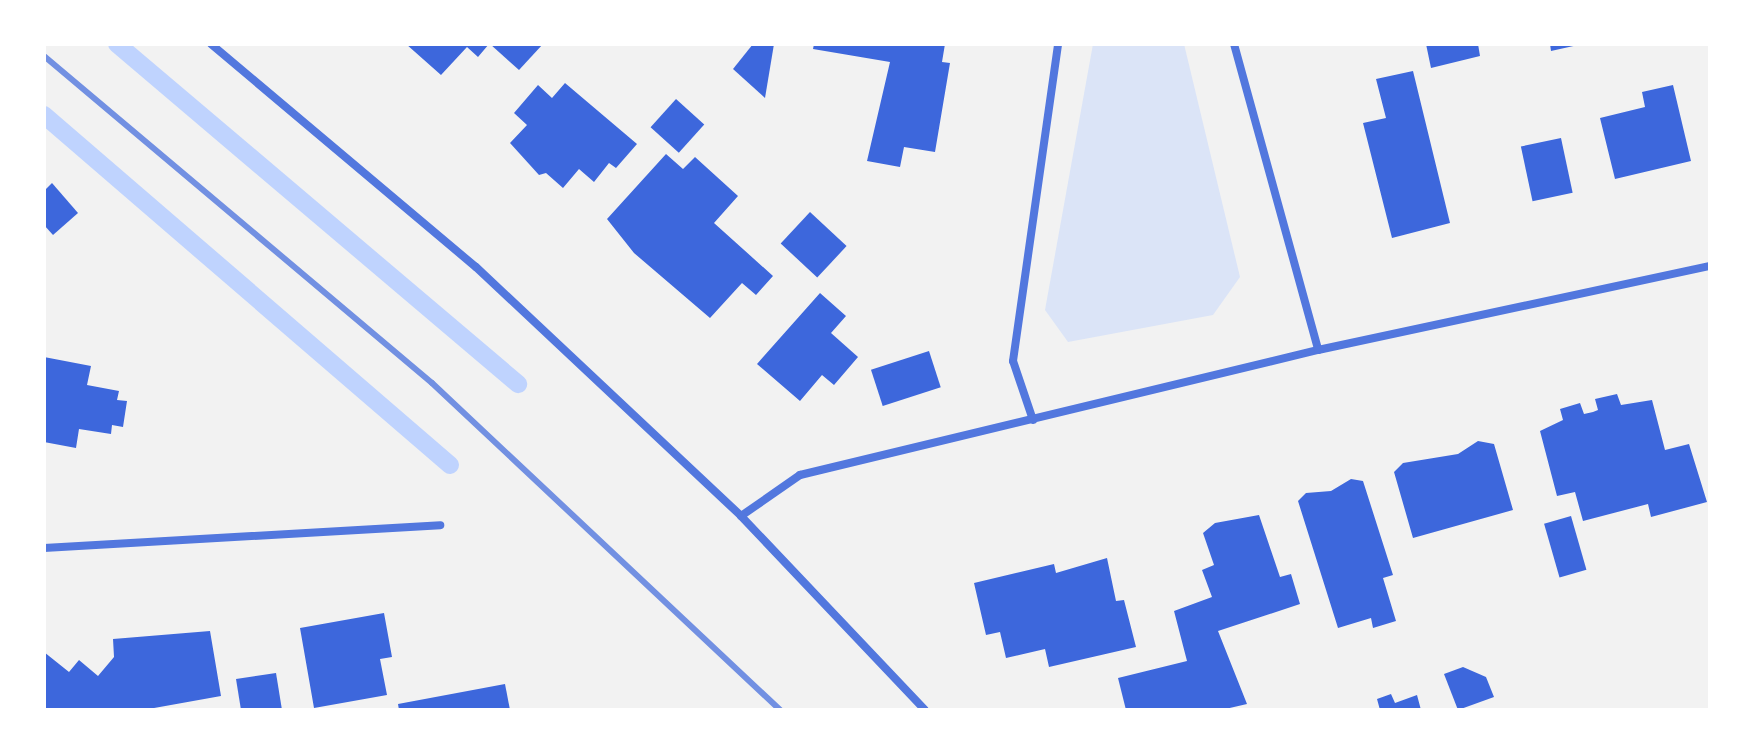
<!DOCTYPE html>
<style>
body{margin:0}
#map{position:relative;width:1754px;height:754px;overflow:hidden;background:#f2f2f2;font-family:Arial,sans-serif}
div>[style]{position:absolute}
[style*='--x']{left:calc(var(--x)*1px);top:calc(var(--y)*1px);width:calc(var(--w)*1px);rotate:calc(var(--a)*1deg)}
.green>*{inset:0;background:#dbe4f7}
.stream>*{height:18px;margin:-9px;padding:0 9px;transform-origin:9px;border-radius:9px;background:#bfd3fe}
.building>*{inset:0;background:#3d67dc;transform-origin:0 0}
.minor>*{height:8px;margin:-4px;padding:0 4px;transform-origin:4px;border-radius:4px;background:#5277de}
.rail>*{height:6px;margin:-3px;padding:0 3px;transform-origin:3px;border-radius:3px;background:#7290e2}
span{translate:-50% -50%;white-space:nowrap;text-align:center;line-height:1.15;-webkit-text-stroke:8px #fff;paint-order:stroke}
.frame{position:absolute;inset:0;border:46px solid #fff;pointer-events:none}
</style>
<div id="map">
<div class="green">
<div style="clip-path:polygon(1093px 44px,1184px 44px,1240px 277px,1213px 315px,1068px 342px,1045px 310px)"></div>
</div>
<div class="stream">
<div style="--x:117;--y:44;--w:526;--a:40.29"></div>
<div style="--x:44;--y:115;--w:536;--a:40.76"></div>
</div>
<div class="building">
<div style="clip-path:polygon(406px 44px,489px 44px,478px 57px,467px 47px,441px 75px)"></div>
<div style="clip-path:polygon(490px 44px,543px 44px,519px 70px)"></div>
<div style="clip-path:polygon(753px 44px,774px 44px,765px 98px,733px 69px)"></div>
<div style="clip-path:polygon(814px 44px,945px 44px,942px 62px,950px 63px,935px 152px,904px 147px,900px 167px,867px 161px,890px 62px,813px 49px)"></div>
<div style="clip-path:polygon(1426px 44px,1478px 44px,1480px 56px,1431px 68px)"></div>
<div style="clip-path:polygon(1550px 44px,1578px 44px,1578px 45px,1551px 51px)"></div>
<div style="clip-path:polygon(1413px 71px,1450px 223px,1392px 238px,1363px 123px,1386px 118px,1376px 79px)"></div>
<div style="clip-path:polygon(565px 83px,637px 144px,616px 168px,609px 163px,594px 182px,579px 169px,563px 188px,546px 173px,539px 175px,510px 143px,527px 125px,514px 113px,538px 85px,552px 98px)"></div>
<div style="clip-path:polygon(1673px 85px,1691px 161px,1615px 179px,1600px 118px,1645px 107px,1642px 92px)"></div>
<div style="left:676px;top:99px;width:38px;height:38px;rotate:42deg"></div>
<div style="left:1561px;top:138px;width:56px;height:41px;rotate:78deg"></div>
<div style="clip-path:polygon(666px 154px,683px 169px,695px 157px,738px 196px,714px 223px,773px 276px,756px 295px,742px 283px,710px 318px,634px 253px,607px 219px)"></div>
<div style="clip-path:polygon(52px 183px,78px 213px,53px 235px,44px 225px,44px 191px)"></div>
<div style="left:810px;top:212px;width:50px;height:43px;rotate:43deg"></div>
<div style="clip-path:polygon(820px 293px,846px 316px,831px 333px,858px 357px,834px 385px,822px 375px,800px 401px,757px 364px)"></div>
<div style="left:929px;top:351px;width:38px;height:61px;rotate:72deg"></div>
<div style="clip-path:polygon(44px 357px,91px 366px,87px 385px,119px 391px,117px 400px,127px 401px,123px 427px,112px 425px,111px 434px,79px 429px,76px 448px,44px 442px)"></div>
<div style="clip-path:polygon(1617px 394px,1621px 405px,1652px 400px,1665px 450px,1689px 444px,1707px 502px,1651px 517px,1648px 504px,1583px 521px,1575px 492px,1557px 496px,1540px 431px,1563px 420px,1560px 409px,1580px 403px,1584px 414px,1593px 412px,1598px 410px,1595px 399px)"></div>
<div style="clip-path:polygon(1478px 441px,1494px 444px,1513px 510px,1413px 538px,1394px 472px,1403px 463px,1458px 454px)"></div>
<div style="clip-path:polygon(1351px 479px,1363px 481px,1393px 575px,1383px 578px,1396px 621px,1373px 628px,1371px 618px,1338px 628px,1298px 501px,1306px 493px,1331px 491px)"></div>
<div style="clip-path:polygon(1259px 515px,1280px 577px,1291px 574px,1300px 604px,1218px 631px,1247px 704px,1221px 710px,1126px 710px,1118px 678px,1187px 661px,1174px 611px,1212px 597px,1202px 570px,1214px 565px,1203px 533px,1215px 523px)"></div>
<div style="left:1571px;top:516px;width:56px;height:28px;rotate:74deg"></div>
<div style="clip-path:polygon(1107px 558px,1116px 601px,1124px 600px,1136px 647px,1049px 667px,1045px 649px,1006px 658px,1000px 632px,986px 635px,974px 583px,1054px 564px,1056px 573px)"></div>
<div style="clip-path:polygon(384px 613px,392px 657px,380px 659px,387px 695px,314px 708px,300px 628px)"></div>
<div style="clip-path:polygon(210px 631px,221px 696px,143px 710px,44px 710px,44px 652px,69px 672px,79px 660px,98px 676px,114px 657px,113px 639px)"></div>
<div style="clip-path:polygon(1463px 667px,1486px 677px,1494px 697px,1458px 710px,1444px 674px)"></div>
<div style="clip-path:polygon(276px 673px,282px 710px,241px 710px,236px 679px)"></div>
<div style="clip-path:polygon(505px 684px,510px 710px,399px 710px,398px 704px)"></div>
<div style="clip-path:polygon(1391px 694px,1395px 703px,1417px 695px,1421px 710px,1380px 710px,1377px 699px)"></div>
</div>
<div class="minor">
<div style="--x:211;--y:44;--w:346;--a:40.1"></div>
<div style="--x:476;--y:267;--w:364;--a:43.2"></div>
<div style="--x:741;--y:516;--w:267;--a:46.5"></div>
<div style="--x:1234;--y:44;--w:317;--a:74.6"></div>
<div style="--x:1033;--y:420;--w:62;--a:-108.7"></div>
<div style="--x:1013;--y:361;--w:320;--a:-81.9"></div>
<div style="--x:741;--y:516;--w:72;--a:-34.8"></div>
<div style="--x:800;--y:475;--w:533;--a:-13.57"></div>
<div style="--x:1318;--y:350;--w:401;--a:-12.1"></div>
<div style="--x:44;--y:548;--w:397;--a:-3.3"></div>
</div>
<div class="rail">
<div style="--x:44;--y:56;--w:507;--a:40.12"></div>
<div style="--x:432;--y:383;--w:478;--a:43.2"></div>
</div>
<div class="frame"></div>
</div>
